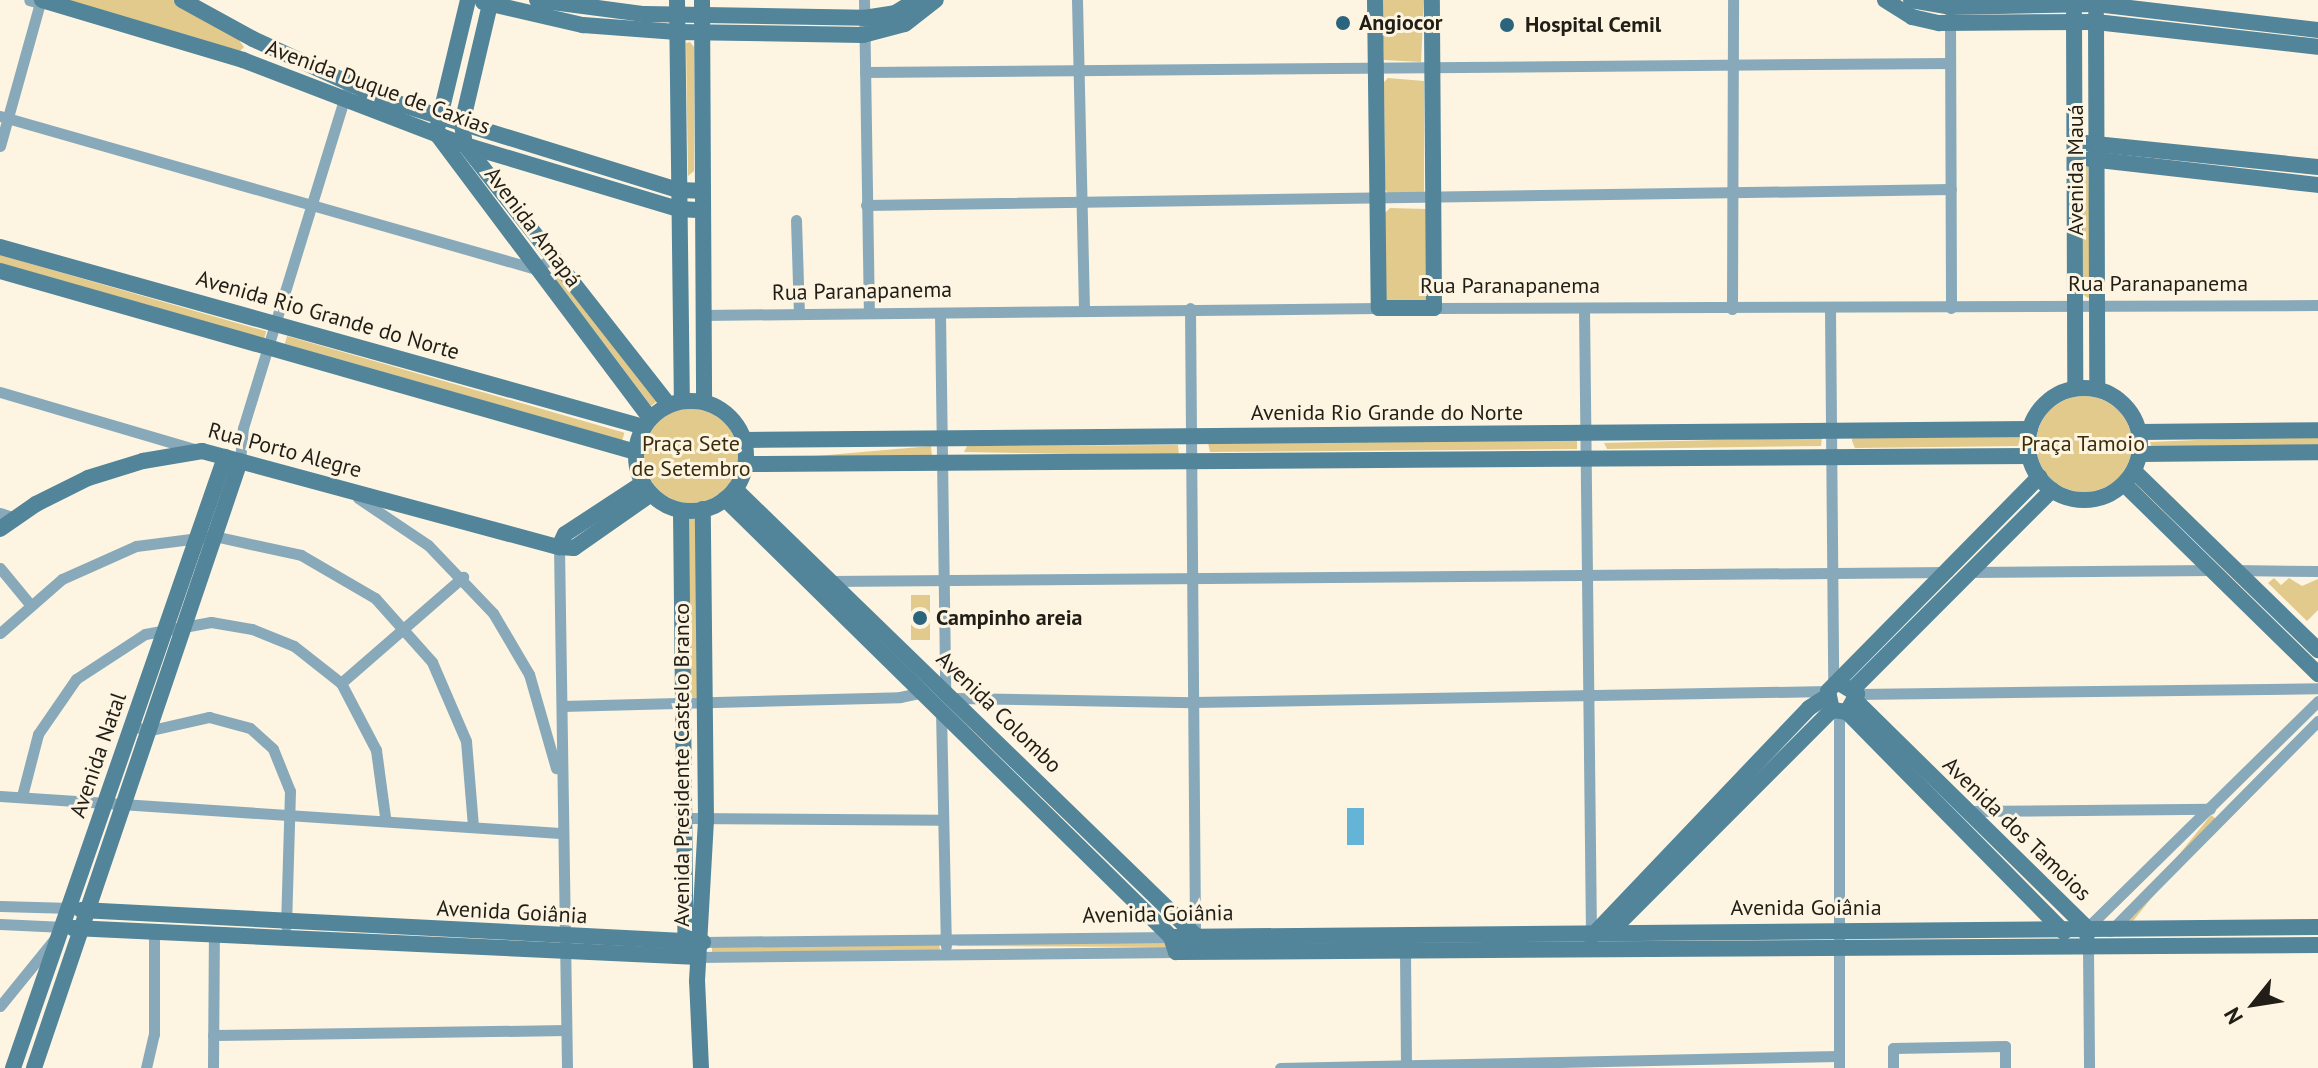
<!DOCTYPE html>
<meta charset="utf-8">
<style>
body{margin:0}
#map{position:relative;width:2318px;height:1068px;overflow:hidden;background:#fdf5e1;font-family:"PT Sans",sans-serif}
div>[style]{position:absolute}
[style*='--x']{left:calc(var(--x)*1px);top:calc(var(--y)*1px);width:calc(var(--w)*1px);rotate:calc(var(--a)*1deg)}
.green>*{inset:0;background:#e2c98c;transform-origin:0 0}
.round{border-radius:50%}
.water>*{inset:0;background:#63b4d7;transform-origin:0 0}
.street>*{height:11px;margin:-5.5px;padding:0 5.5px;transform-origin:5.5px;border-radius:5.5px;background:#88a9b9}
.secondary>*{height:16px;margin:-8px;padding:0 8px;transform-origin:8px;border-radius:8px;background:#52849a}
.secondary>.ring{margin:-8px;padding:0;box-sizing:content-box;background:none;border:16px solid #52849a;border-radius:50%}
.dots>*{width:22px;height:22px;translate:-50% -50%;box-sizing:border-box;border:4px solid #fdf5e1;border-radius:50%}
span{translate:-50% -50%;white-space:nowrap;text-align:center;line-height:1.15;-webkit-text-stroke:6px #fdf5e1;paint-order:stroke}
.poi-label{font-size:22px;color:#211e17;font-weight:700}
.left{translate:0 -50%;text-align:left}
.street-label{font-size:22px;color:#211e17}
.park-label{font-size:22px;color:#392d0d}
.north{position:absolute;left:2214px;top:964px;width:80px;height:80px;-webkit-text-stroke:6px #fdf5e1;paint-order:stroke;rotate:240deg;font-size:22px;font-weight:700;line-height:32px;text-align:center;color:#211e17}
.north::after{content:'';display:block;margin:auto;width:28px;height:36px;background:#211e17;clip-path:polygon(50% 0,100% 100%,50% 72%,0 100%)}
</style>
<div id="map">
<div class="green">
<div style="clip-path:polygon(58px 0,173px 0,236px 36px,244px 47px,240px 51px)"></div>
<div style="clip-path:polygon(1382px 0,1424px 0,1421px 62px,1384px 60px)"></div>
<div style="clip-path:polygon(690px 42px,694px 47px,694px 171px,688px 176px,686px 43px)"></div>
<div style="clip-path:polygon(1388px 78px,1424px 81px,1424px 192px,1388px 194px,1385px 189px,1384px 82px)"></div>
<div style="clip-path:polygon(2088px 163px,2092px 296px,2088px 298px,2082px 294px,2082px 168px)"></div>
<div style="clip-path:polygon(1390px 208px,1426px 209px,1429px 301px,1386px 305px,1385px 213px)"></div>
<div style="left:0;top:255px;width:277px;height:9px;rotate:16deg"></div>
<div style="clip-path:polygon(561px 275px,657px 400px,655px 403px,651px 406px,554px 277px)"></div>
<div style="left:287px;top:336px;width:351px;height:8px;rotate:16deg"></div>
<div class="round" style="left:2036px;top:396px;width:96px;height:96px"></div>
<div class="round" style="left:644px;top:409px;width:94px;height:94px"></div>
<div style="clip-path:polygon(2318px 435px,2318px 449px,2152px 448px,2150px 442px)"></div>
<div style="clip-path:polygon(2021px 436px,2018px 446px,1855px 448px,1852px 441px,1852px 437px)"></div>
<div style="clip-path:polygon(1822px 437px,1821px 446px,1607px 449px,1604px 443px)"></div>
<div style="clip-path:polygon(1577px 438px,1577px 449px,1210px 452px,1208px 443px)"></div>
<div style="clip-path:polygon(1178px 445px,1179px 456px,964px 452px,967px 446px)"></div>
<div style="left:931px;top:446px;width:11px;height:163px;rotate:85deg"></div>
<div style="left:685px;top:515px;width:13px;height:182px"></div>
<div style="clip-path:polygon(2274px 578px,2281px 585px,2289px 578px,2302px 586px,2318px 579px,2318px 610px,2307px 621px,2268px 583px)"></div>
<div style="left:911px;top:595px;width:19px;height:45px"></div>
<div style="left:2211px;top:815px;width:6px;height:152px;rotate:39deg"></div>
<div style="clip-path:polygon(1167px 941px,1171px 947px,957px 946px,957px 944px)"></div>
<div style="clip-path:polygon(939px 944px,940px 950px,712px 952px,712px 947px)"></div>
</div>
<div class="water">
<div style="left:1347px;top:808px;width:17px;height:37px"></div>
</div>
<div class="street">
<div style="--x:864;--y:0;--w:313;--a:89.1"></div>
<div style="--x:1077;--y:0;--w:310;--a:88.7"></div>
<div style="--x:1950;--y:16;--w:292;--a:89.8"></div>
<div style="--x:865;--y:72;--w:1085;--a:-0.48"></div>
<div style="--x:0;--y:116;--w:557;--a:15.93"></div>
<div style="--x:536;--y:269;--w:22;--a:-34"></div>
<div style="--x:0;--y:146;--w:148;--a:-74.4"></div>
<div style="--x:40;--y:3;--w:11;--a:-165"></div>
<div style="--x:866;--y:205;--w:1085;--a:-0.84"></div>
<div style="--x:796;--y:220;--w:94;--a:88.2"></div>
<div style="--x:1190;--y:308;--w:627;--a:89.54"></div>
<div style="--x:1434;--y:308;--w:884;--a:-0.19"></div>
<div style="--x:1584;--y:308;--w:623;--a:89.36"></div>
<div style="--x:1732;--y:309;--w:309;--a:-89.8"></div>
<div style="--x:1830;--y:310;--w:376;--a:89.5"></div>
<div style="--x:940;--y:313;--w:375;--a:89.2"></div>
<div style="--x:702;--y:315;--w:677;--a:-0.59"></div>
<div style="--x:0;--y:392;--w:205;--a:16.4"></div>
<div style="--x:240;--y:461;--w:33;--a:-85"></div>
<div style="--x:243;--y:428;--w:350;--a:-72.9"></div>
<div style="--x:358;--y:498;--w:84;--a:33.9"></div>
<div style="--x:428;--y:545;--w:94;--a:46.3"></div>
<div style="--x:493;--y:613;--w:71;--a:59.5"></div>
<div style="--x:529;--y:674;--w:98;--a:74"></div>
<div style="--x:0;--y:513;--w:16;--a:18"></div>
<div style="--x:559;--y:547;--w:521;--a:89.12"></div>
<div style="--x:0;--y:568;--w:45;--a:50.4"></div>
<div style="--x:2233;--y:570;--w:85;--a:0.7"></div>
<div style="--x:1969;--y:572;--w:243;--a:-0.5"></div>
<div style="--x:829;--y:581;--w:1119;--a:-0.46"></div>
<div style="--x:0;--y:633;--w:82;--a:-41.1"></div>
<div style="--x:62;--y:579;--w:81;--a:-24"></div>
<div style="--x:136;--y:546;--w:79;--a:-7.3"></div>
<div style="--x:214;--y:536;--w:89;--a:12.3"></div>
<div style="--x:301;--y:555;--w:86;--a:30.2"></div>
<div style="--x:375;--y:598;--w:86;--a:48.3"></div>
<div style="--x:432;--y:662;--w:86;--a:66.7"></div>
<div style="--x:466;--y:741;--w:85;--a:85.3"></div>
<div style="--x:341;--y:683;--w:162;--a:-41"></div>
<div style="--x:1857;--y:694;--w:461;--a:-0.7"></div>
<div style="--x:955;--y:698;--w:238;--a:1"></div>
<div style="--x:1193;--y:702;--w:635;--a:-0.99"></div>
<div style="--x:562;--y:706;--w:338;--a:-1.5"></div>
<div style="--x:900;--y:697;--w:25;--a:-12"></div>
<div style="--x:941;--y:711;--w:235;--a:88.8"></div>
<div style="--x:132;--y:725;--w:16;--a:22"></div>
<div style="--x:147;--y:731;--w:64;--a:-12.7"></div>
<div style="--x:209;--y:717;--w:42;--a:15"></div>
<div style="--x:250;--y:728;--w:31;--a:42"></div>
<div style="--x:273;--y:749;--w:45;--a:68"></div>
<div style="--x:290;--y:791;--w:135;--a:91.7"></div>
<div style="--x:0;--y:796;--w:561;--a:3.78"></div>
<div style="--x:22;--y:796;--w:64;--a:-75.5"></div>
<div style="--x:38;--y:734;--w:67;--a:-55.4"></div>
<div style="--x:76;--y:679;--w:82;--a:-33.1"></div>
<div style="--x:145;--y:634;--w:67;--a:-10.3"></div>
<div style="--x:211;--y:622;--w:42;--a:9.7"></div>
<div style="--x:252;--y:629;--w:45;--a:22"></div>
<div style="--x:294;--y:646;--w:60;--a:38.2"></div>
<div style="--x:341;--y:683;--w:76;--a:62.4"></div>
<div style="--x:376;--y:750;--w:68;--a:82.3"></div>
<div style="--x:1965;--y:811;--w:245;--a:-0.5"></div>
<div style="--x:685;--y:818;--w:257;--a:0.4"></div>
<div style="--x:0;--y:906;--w:71;--a:1.6"></div>
<div style="--x:0;--y:924;--w:64;--a:2.7"></div>
<div style="--x:2087;--y:928;--w:324;--a:-44.5"></div>
<div style="--x:2110;--y:931;--w:296;--a:-45.3"></div>
<div style="--x:703;--y:942;--w:468;--a:-0.6"></div>
<div style="--x:2088;--y:948;--w:120;--a:89.5"></div>
<div style="--x:1405;--y:952;--w:116;--a:89.5"></div>
<div style="--x:698;--y:957;--w:478;--a:-0.6"></div>
<div style="--x:0;--y:1006;--w:89;--a:-50.9"></div>
<div style="--x:213;--y:1035;--w:353;--a:-0.8"></div>
<div style="--x:146;--y:1068;--w:35;--a:-77"></div>
<div style="--x:154;--y:1034;--w:101;--a:-90"></div>
<div style="--x:213;--y:1068;--w:132;--a:-89.6"></div>
<div style="--x:1280;--y:1068;--w:558;--a:-1.23"></div>
<div style="--x:1839;--y:1068;--w:355;--a:-90"></div>
<div style="--x:1893;--y:1068;--w:20;--a:-90"></div>
<div style="--x:1893;--y:1048;--w:112;--a:-1"></div>
<div style="--x:2005;--y:1046;--w:22;--a:90"></div>
</div>
<div class="secondary">
<div style="--x:42;--y:0;--w:210;--a:16.6"></div>
<div style="--x:243;--y:60;--w:238;--a:21"></div>
<div style="--x:465;--y:145;--w:223;--a:16.7"></div>
<div style="--x:679;--y:209;--w:22;--a:3"></div>
<div style="--x:182;--y:0;--w:81;--a:28.8"></div>
<div style="--x:253;--y:39;--w:144;--a:24.6"></div>
<div style="--x:384;--y:99;--w:308;--a:17.2"></div>
<div style="--x:678;--y:190;--w:23;--a:2"></div>
<div style="--x:468;--y:0;--w:137;--a:103.5"></div>
<div style="--x:436;--y:133;--w:356;--a:53.1"></div>
<div style="--x:491;--y:0;--w:127;--a:103.2"></div>
<div style="--x:462;--y:124;--w:21;--a:82"></div>
<div style="--x:465;--y:145;--w:330;--a:51.9"></div>
<div style="--x:537;--y:0;--w:108;--a:7.5"></div>
<div style="--x:644;--y:14;--w:220;--a:1"></div>
<div style="--x:864;--y:18;--w:31;--a:-9"></div>
<div style="--x:895;--y:13;--w:26;--a:-31"></div>
<div style="--x:677;--y:0;--w:401;--a:89.3"></div>
<div style="--x:702;--y:0;--w:402;--a:89.7"></div>
<div style="--x:1375;--y:0;--w:308;--a:89.3"></div>
<div style="--x:1379;--y:308;--w:55;--a:0"></div>
<div style="--x:1434;--y:308;--w:308;--a:-90.4"></div>
<div style="--x:1885;--y:0;--w:32;--a:32"></div>
<div style="--x:1912;--y:17;--w:28;--a:13"></div>
<div style="--x:1939;--y:23;--w:157;--a:-0.4"></div>
<div style="--x:2096;--y:22;--w:223;--a:6.4"></div>
<div style="--x:1911;--y:0;--w:40;--a:10"></div>
<div style="--x:1950;--y:7;--w:146;--a:-1.2"></div>
<div style="--x:2096;--y:4;--w:224;--a:6.7"></div>
<div style="--x:483;--y:2;--w:103;--a:13"></div>
<div style="--x:583;--y:25;--w:94;--a:4.3"></div>
<div style="--x:677;--y:32;--w:186;--a:0.9"></div>
<div style="--x:863;--y:35;--w:43;--a:-14.7"></div>
<div style="--x:905;--y:24;--w:39;--a:-38"></div>
<div style="--x:2074;--y:14;--w:374;--a:89.8"></div>
<div style="--x:2096;--y:15;--w:374;--a:89.8"></div>
<div style="--x:2076;--y:142;--w:243;--a:5.9"></div>
<div style="--x:2090;--y:159;--w:229;--a:6.5"></div>
<div style="--x:0;--y:247;--w:669;--a:15.62"></div>
<div style="--x:0;--y:271;--w:661;--a:15.89"></div>
<div class="ring" style="left:2028px;top:388px;width:96px;height:96px"></div>
<div class="ring" style="left:636px;top:401px;width:94px;height:94px"></div>
<div style="--x:2139;--y:432;--w:179;--a:-0.6"></div>
<div style="--x:745;--y:440;--w:1285;--a:-0.49"></div>
<div style="--x:2140;--y:454;--w:178;--a:-0.6"></div>
<div style="--x:746;--y:464;--w:1283;--a:-0.36"></div>
<div style="--x:2134;--y:471;--w:257;--a:44.2"></div>
<div style="--x:643;--y:483;--w:93;--a:146.8"></div>
<div style="--x:565;--y:534;--w:14;--a:115"></div>
<div style="--x:559;--y:547;--w:15;--a:4"></div>
<div style="--x:574;--y:548;--w:94;--a:-35"></div>
<div style="--x:2124;--y:484;--w:272;--a:44.4"></div>
<div style="--x:735;--y:489;--w:641;--a:44.11"></div>
<div style="--x:725;--y:499;--w:625;--a:44.48"></div>
<div style="--x:1171;--y:937;--w:16;--a:72"></div>
<div style="--x:1176;--y:952;--w:1142;--a:-0.35"></div>
<div style="--x:681;--y:511;--w:442;--a:89.4"></div>
<div style="--x:0;--y:529;--w:44;--a:-34.8"></div>
<div style="--x:36;--y:504;--w:58;--a:-26.6"></div>
<div style="--x:88;--y:478;--w:58;--a:-17.2"></div>
<div style="--x:143;--y:461;--w:60;--a:-9.6"></div>
<div style="--x:202;--y:451;--w:370;--a:15.1"></div>
<div style="--x:1839;--y:683;--w:21;--a:31"></div>
<div style="--x:1857;--y:694;--w:21;--a:119"></div>
<div style="--x:1847;--y:712;--w:15;--a:-172"></div>
<div style="--x:1832;--y:710;--w:19;--a:-102"></div>
<div style="--x:1828;--y:691;--w:301;--a:-45.4"></div>
<div style="--x:1854;--y:688;--w:280;--a:-45"></div>
<div style="--x:1857;--y:702;--w:322;--a:44.5"></div>
<div style="--x:2087;--y:928;--w:7;--a:90"></div>
<div style="--x:1847;--y:712;--w:309;--a:45.4"></div>
<div style="--x:81;--y:910;--w:623;--a:2.95"></div>
<div style="--x:73;--y:928;--w:626;--a:2.66"></div>
<div style="--x:1611;--y:931;--w:313;--a:-45"></div>
<div style="--x:1171;--y:937;--w:1147;--a:-0.5"></div>
<div style="--x:1591;--y:937;--w:316;--a:-46.4"></div>
<div style="--x:1809;--y:708;--w:20;--a:-33"></div>
<div style="--x:13;--y:1068;--w:647;--a:-70.86"></div>
<div style="--x:34;--y:1068;--w:641;--a:-71.25"></div>
<div style="--x:701;--y:1068;--w:87;--a:-92.6"></div>
<div style="--x:697;--y:981;--w:161;--a:-86.8"></div>
<div style="--x:706;--y:820;--w:311;--a:-90.6"></div>
</div>
<div class="dots">
<div style="left:1343px;top:23px;background:#2a657d"></div>
<div style="left:1507px;top:25px;background:#2a657d"></div>
<div style="left:920px;top:618px;background:#2a657d"></div>
</div>
<div class="poi-label">
<span class="left" style="left:1359px;top:23px">Angiocor</span>
<span class="left" style="left:1525px;top:25px">Hospital Cemil</span>
<span class="left" style="left:936px;top:618px">Campinho areia</span>
</div>
<div class="street-label">
<span style="left:378px;top:87px;rotate:20deg">Avenida Duque de Caxias</span>
<span style="left:2076px;top:170px;rotate:-90deg">Avenida Mauá</span>
<span style="left:533px;top:227px;rotate:53deg">Avenida Amapá</span>
<span style="left:2158px;top:284px">Rua Paranapanema</span>
<span style="left:1510px;top:286px">Rua Paranapanema</span>
<span style="left:862px;top:291px;rotate:-1deg">Rua Paranapanema</span>
<span style="left:328px;top:315px;rotate:16deg">Avenida Rio Grande do Norte</span>
<span style="left:1387px;top:413px">Avenida Rio Grande do Norte</span>
<span style="left:285px;top:450px;rotate:15deg">Rua Porto Alegre</span>
<span style="left:999px;top:712px;rotate:44deg">Avenida Colombo</span>
<span style="left:98px;top:755px;rotate:-71deg">Avenida Natal</span>
<span style="left:682px;top:765px;rotate:-90deg">Avenida Presidente Castelo Branco</span>
<span style="left:2017px;top:829px;rotate:44deg">Avenida dos Tamoios</span>
<span style="left:1806px;top:908px">Avenida Goiânia</span>
<span style="left:512px;top:912px;rotate:3deg">Avenida Goiânia</span>
<span style="left:1158px;top:914px;rotate:-1deg">Avenida Goiânia</span>
</div>
<div class="park-label">
<span style="left:691px;top:456px">Praça Sete<br>de Setembro</span>
<span style="left:2083px;top:444px">Praça Tamoio</span>
</div>
<div class="north">N</div>
</div>
